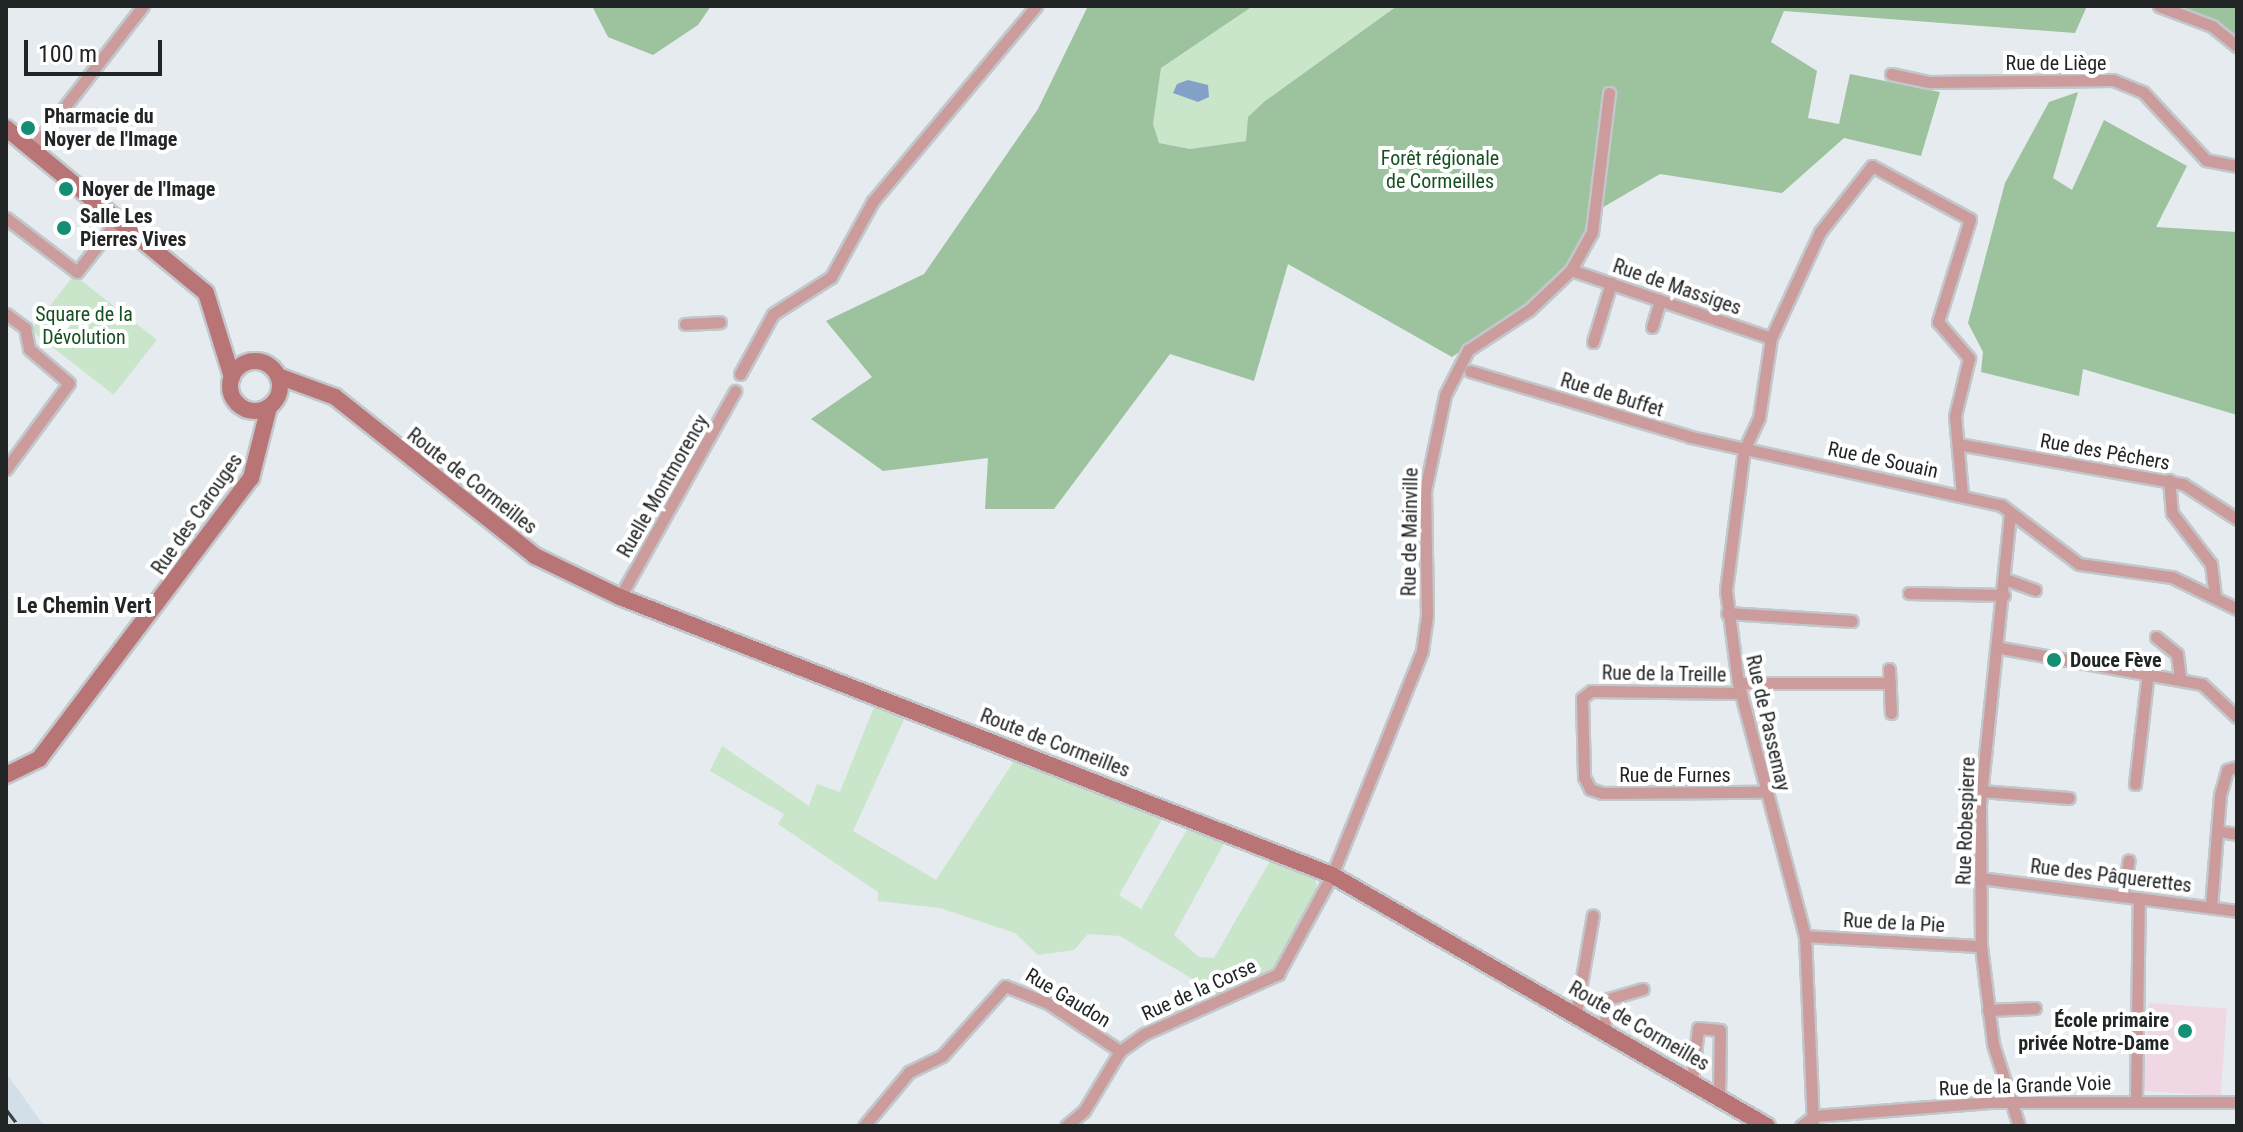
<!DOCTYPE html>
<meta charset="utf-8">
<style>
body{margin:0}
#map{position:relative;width:2243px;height:1132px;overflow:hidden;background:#e5ebef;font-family:"Roboto Condensed",sans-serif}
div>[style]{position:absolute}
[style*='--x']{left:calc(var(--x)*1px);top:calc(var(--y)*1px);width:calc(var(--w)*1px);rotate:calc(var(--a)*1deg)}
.built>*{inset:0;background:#d2dfe9}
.education>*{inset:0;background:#efd8e4;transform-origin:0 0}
.green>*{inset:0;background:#c9e5ca;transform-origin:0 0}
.forest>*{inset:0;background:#9cc39e}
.water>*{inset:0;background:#83a0c8}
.roads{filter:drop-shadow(2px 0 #c2c7cb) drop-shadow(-2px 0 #c2c7cb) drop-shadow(0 2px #c2c7cb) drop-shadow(0 -2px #c2c7cb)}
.street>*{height:11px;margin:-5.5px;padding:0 5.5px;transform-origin:5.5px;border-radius:5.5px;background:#cb9c9b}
.secondary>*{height:16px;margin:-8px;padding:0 8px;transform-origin:8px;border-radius:8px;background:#b97575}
.secondary>.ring{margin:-8px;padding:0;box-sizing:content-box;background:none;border:16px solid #b97575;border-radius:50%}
.rail>*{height:3px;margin-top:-1.5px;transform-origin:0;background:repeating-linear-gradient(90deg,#3d4042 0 16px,transparent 0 24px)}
.dots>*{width:22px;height:22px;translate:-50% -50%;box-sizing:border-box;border:4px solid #fff;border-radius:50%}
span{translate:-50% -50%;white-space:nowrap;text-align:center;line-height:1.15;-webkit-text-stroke:8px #fff;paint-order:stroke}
.street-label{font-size:20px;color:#222526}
.poi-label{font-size:20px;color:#222526;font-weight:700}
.left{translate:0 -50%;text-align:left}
.right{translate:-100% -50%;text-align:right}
.park-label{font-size:20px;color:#165020}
.neighbourhood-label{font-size:22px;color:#222526;font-weight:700}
.frame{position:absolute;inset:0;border:8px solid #222526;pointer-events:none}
.scale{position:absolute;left:24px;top:40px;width:138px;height:36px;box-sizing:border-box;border:4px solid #222526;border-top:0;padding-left:10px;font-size:24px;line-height:28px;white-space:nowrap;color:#222526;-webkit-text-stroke:6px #fff;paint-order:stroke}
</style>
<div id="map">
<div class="built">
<div style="clip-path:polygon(6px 1073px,44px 1126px,6px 1126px)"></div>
</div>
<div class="education">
<div style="left:2149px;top:1003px;width:78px;height:88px;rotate:4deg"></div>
</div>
<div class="green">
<div style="clip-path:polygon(1253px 6px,1397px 6px,1265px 101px,1246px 141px,1190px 149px,1159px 143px,1153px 124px,1161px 68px)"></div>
<div style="left:74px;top:275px;width:105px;height:70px;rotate:38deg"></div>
<div style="clip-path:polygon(876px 702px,906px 715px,853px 831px,936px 880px,1016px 758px,1165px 814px,1119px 895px,1141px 909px,1191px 823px,1228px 836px,1174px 935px,1199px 957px,1214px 958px,1273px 856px,1315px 875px,1317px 890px,1281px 967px,1218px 994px,1120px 936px,1088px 934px,1074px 950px,1038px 955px,1015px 933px,940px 908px,878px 901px,878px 892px,778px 824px,784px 814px,710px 771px,722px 746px,809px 806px,817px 784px,840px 792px)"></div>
</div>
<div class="forest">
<div style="clip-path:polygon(592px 6px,711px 6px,698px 25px,653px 55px,608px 37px)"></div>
<div style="clip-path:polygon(1088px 6px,1253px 6px,1161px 68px,1153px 124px,1159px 143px,1190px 149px,1246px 141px,1248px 117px,1265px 101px,1397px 6px,2087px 6px,2075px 33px,1784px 11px,1771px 42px,1817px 71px,1808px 118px,1839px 124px,1850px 74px,1940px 92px,1921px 156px,1844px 138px,1782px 193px,1660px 174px,1600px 209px,1571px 262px,1533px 302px,1452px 357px,1288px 264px,1254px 381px,1170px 354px,1054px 509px,985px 509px,988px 458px,883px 471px,811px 419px,872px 377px,826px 321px,924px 274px,1038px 109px)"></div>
<div style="clip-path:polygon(2158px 6px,2237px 6px,2237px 38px)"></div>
<div style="clip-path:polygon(2078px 92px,2053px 178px,2072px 190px,2104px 120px,2187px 166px,2156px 227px,2237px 232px,2237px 415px,2083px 369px,2079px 396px,1981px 372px,1983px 352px,1968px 323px,2005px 183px,2049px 102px)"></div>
</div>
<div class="water">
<div style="clip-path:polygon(1188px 80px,1208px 85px,1209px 97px,1198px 102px,1173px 93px,1177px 84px)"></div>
</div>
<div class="roads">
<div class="street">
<div style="--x:2159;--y:6;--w:57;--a:20.7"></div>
<div style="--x:2212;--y:26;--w:32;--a:39"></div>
<div style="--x:1891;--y:74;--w:40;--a:12"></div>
<div style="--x:1930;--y:82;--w:183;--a:-0.6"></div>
<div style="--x:2113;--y:80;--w:32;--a:22"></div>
<div style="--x:2143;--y:92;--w:93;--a:47.2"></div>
<div style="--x:2206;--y:160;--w:32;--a:11"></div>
<div style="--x:32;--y:149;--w:181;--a:-52.2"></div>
<div style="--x:6;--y:218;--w:89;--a:37.3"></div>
<div style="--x:77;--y:272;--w:65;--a:-51.9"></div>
<div style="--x:1571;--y:270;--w:211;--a:18.8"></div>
<div style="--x:6;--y:314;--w:24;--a:36"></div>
<div style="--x:25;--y:328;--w:21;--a:79"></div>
<div style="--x:29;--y:349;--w:52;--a:40.4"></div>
<div style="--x:69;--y:383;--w:107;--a:126.2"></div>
<div style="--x:685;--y:324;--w:35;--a:-3"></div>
<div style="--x:1652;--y:327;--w:28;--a:-73"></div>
<div style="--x:1593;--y:342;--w:62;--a:-73"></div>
<div style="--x:1470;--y:371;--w:231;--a:16.6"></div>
<div style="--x:1691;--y:437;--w:317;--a:12.4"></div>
<div style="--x:2001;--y:505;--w:98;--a:37.1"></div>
<div style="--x:2079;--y:564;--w:94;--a:8"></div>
<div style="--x:2172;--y:577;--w:72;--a:26.2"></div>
<div style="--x:740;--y:374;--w:68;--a:-61.2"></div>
<div style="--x:773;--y:314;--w:69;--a:-32.5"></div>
<div style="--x:831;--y:277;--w:87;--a:-61.1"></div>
<div style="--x:873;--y:201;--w:254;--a:-50.1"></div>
<div style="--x:1958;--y:444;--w:229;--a:10.1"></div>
<div style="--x:2183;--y:484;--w:64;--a:32.9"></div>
<div style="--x:2169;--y:480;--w:33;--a:85"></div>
<div style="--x:2172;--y:513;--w:64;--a:52.6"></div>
<div style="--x:2211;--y:564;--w:31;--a:83"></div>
<div style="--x:2010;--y:514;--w:293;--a:95.9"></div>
<div style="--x:1980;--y:805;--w:141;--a:89.6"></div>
<div style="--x:1981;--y:946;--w:99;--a:83"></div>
<div style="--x:1993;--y:1044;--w:86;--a:72.4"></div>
<div style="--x:2005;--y:579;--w:32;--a:20"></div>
<div style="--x:1909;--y:593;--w:95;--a:1.2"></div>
<div style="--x:620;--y:597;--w:236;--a:-60.8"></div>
<div style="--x:1727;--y:613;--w:125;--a:3.7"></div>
<div style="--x:2156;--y:637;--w:27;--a:39"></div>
<div style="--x:2177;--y:654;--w:24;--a:83"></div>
<div style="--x:2001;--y:648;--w:204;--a:10.2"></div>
<div style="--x:2202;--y:684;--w:48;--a:43.3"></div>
<div style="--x:1889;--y:669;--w:44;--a:87.4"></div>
<div style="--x:1738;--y:683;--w:152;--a:0"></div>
<div style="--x:1741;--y:693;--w:150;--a:-179.2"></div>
<div style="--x:1591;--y:691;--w:11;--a:142"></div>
<div style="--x:1582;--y:698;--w:79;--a:88.5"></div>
<div style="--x:1584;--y:777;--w:13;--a:63"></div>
<div style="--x:1590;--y:789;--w:13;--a:18"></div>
<div style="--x:1602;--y:793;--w:162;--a:-0.4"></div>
<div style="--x:2135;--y:784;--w:113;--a:-83.4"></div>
<div style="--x:1981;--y:791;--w:88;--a:4.5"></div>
<div style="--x:2218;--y:831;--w:19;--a:9"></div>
<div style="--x:1980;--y:878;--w:259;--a:7.3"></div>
<div style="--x:2123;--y:896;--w:36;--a:-81"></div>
<div style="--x:2211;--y:907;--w:112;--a:-85.4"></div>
<div style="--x:2220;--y:795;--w:26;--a:-74"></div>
<div style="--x:2227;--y:770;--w:10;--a:-17"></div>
<div style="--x:1805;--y:936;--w:176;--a:3.3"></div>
<div style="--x:1988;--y:1010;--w:47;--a:-2.4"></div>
<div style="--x:1576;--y:1013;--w:99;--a:-80.2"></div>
<div style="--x:1604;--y:1029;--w:30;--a:-82"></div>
<div style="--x:1608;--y:999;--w:36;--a:-16"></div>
<div style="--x:1692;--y:1080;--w:52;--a:-83.4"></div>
<div style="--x:1698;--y:1028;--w:22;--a:5"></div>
<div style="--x:1720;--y:1030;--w:66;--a:90.9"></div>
<div style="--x:2136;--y:1101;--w:203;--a:-89.2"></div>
<div style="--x:864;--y:1126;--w:70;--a:-50.2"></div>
<div style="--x:909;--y:1072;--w:37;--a:-26"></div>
<div style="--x:942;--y:1056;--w:94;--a:-48"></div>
<div style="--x:1005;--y:986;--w:46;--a:21.6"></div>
<div style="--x:1048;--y:1003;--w:87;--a:33.7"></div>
<div style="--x:1066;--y:1126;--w:23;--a:-40"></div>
<div style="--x:1084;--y:1111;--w:70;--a:-59"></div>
<div style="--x:1120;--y:1051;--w:29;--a:-35"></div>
<div style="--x:1144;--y:1034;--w:147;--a:-24.1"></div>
<div style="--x:1278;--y:974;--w:113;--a:-61.4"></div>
<div style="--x:1332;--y:875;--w:241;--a:-68.1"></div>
<div style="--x:1422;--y:651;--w:36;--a:-82"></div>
<div style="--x:1427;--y:615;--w:124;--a:-90.9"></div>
<div style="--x:1425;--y:491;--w:98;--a:-78.2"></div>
<div style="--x:1445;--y:395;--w:51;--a:-62.9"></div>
<div style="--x:1468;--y:350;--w:73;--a:-33.3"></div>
<div style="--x:1529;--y:310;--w:58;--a:-43.6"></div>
<div style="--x:1571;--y:270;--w:43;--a:-61.1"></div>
<div style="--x:1592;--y:232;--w:140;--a:-83"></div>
<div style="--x:1801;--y:1126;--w:16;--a:-38"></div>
<div style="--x:1814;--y:1116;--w:180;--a:-4.5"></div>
<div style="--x:1993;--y:1102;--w:244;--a:0"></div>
<div style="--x:1813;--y:1126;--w:190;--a:-92.4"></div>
<div style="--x:1805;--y:936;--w:262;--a:-104.8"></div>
<div style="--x:1738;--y:683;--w:94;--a:-97.4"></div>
<div style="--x:1726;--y:590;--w:141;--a:-82.7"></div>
<div style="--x:1744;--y:450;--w:35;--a:-65"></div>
<div style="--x:1759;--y:418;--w:81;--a:-81.5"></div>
<div style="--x:1771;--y:338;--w:117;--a:-65.2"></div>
<div style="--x:1820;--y:232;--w:84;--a:-51.8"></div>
<div style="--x:1872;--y:166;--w:111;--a:28.4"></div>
<div style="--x:1970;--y:219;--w:108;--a:107.3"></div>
<div style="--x:1938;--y:322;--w:48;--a:49.3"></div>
<div style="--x:1969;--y:358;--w:60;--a:103.6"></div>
<div style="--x:1955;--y:416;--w:79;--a:84.9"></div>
</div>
<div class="secondary">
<div style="--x:6;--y:128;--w:259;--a:39.5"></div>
<div style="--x:206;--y:293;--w:88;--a:72.8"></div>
<div class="ring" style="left:230px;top:361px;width:34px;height:34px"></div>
<div style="--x:278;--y:376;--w:61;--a:20.2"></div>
<div style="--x:335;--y:397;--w:256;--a:38.5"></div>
<div style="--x:535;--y:556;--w:94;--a:25.8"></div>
<div style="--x:620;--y:597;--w:764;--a:21.33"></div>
<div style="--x:1332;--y:875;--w:502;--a:29.99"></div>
<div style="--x:6;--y:775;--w:37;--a:-26"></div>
<div style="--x:39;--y:759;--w:352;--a:-53"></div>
<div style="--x:251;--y:478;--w:73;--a:-75.8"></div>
</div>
</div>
<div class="rail">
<div style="--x:6;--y:1109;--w:21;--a:53"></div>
</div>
<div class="dots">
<div style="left:28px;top:128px;background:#148f74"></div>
<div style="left:66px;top:189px;background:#148f74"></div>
<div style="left:64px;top:228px;background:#148f74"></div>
<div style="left:2054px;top:660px;background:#148f74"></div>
<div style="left:2185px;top:1031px;background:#148f74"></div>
</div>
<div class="street-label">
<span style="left:2056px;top:63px">Rue de Liège</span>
<span style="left:1677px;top:287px;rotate:19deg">Rue de Massiges</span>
<span style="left:1612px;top:395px;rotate:17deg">Rue de Buffet</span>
<span style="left:2105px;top:452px;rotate:10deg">Rue des Pêchers</span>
<span style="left:1883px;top:460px;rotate:12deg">Rue de Souain</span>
<span style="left:472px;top:481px;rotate:38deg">Route de Cormeilles</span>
<span style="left:663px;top:486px;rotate:-60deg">Ruelle Montmorency</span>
<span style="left:197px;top:514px;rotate:-55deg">Rue des Carouges</span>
<span style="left:1410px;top:532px;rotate:-89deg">Rue de Mainville</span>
<span style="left:1664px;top:674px;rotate:1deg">Rue de la Treille</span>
<span style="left:1768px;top:723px;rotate:77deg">Rue de Passemay</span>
<span style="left:1055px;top:743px;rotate:21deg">Route de Cormeilles</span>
<span style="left:1675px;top:775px">Rue de Furnes</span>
<span style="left:1966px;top:821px;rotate:-88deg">Rue Robespierre</span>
<span style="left:2111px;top:876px;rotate:7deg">Rue des Pâquerettes</span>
<span style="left:1894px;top:923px;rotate:3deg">Rue de la Pie</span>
<span style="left:1199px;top:990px;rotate:-24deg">Rue de la Corse</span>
<span style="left:1068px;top:998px;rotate:31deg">Rue Gaudon</span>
<span style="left:1639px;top:1026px;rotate:30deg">Route de Cormeilles</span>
<span style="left:2025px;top:1086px;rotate:-2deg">Rue de la Grande Voie</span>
</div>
<div class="poi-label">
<span class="left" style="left:44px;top:128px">Pharmacie du<br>Noyer de l'Image</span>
<span class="left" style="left:82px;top:189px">Noyer de l'Image</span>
<span class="left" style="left:80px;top:228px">Salle Les<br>Pierres Vives</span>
<span class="left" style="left:2070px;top:660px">Douce Fève</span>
<span class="right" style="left:2169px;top:1032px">École primaire<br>privée Notre-Dame</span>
</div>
<div class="park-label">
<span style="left:1440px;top:170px">Forêt régionale<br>de Cormeilles</span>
<span style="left:84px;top:326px">Square de la<br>Dévolution</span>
</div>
<div class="neighbourhood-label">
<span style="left:84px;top:606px">Le Chemin Vert</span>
</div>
<div class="frame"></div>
<div class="scale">100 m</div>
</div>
